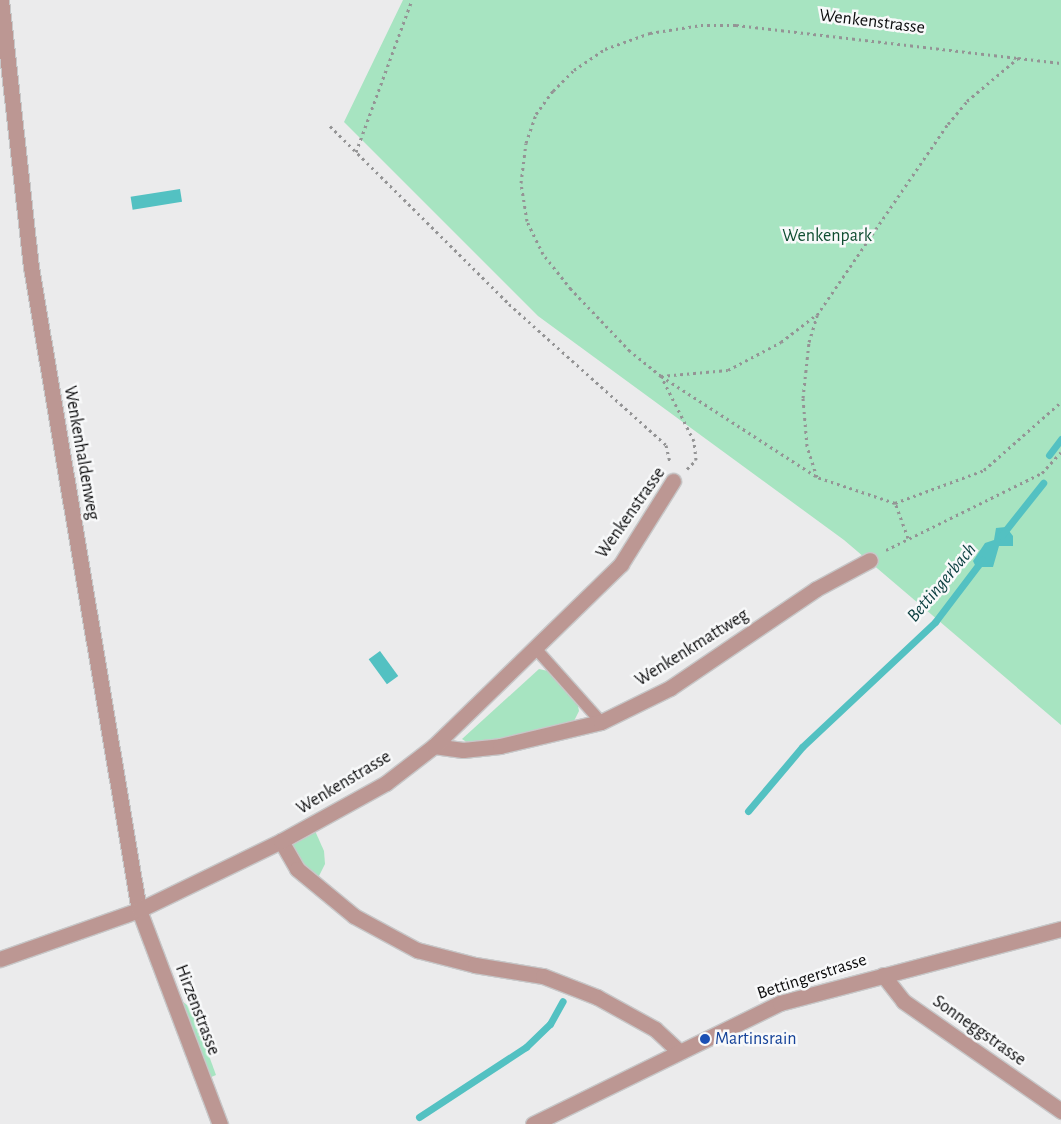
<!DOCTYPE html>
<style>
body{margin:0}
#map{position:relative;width:1061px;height:1124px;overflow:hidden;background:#ebebec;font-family:"Alegreya Sans",sans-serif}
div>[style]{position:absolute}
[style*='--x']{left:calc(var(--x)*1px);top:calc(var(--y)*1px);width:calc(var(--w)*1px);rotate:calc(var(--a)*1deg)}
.green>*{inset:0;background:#a7e4c1}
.water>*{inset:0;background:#53c1c2;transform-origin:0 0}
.stream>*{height:7px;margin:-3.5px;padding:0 3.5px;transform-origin:3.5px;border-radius:3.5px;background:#53c1c2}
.path>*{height:3px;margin-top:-1.5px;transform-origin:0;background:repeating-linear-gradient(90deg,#949495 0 2.5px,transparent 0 6.5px)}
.roads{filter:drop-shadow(1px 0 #c7c7c8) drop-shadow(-1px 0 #c7c7c8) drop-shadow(0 1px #c7c7c8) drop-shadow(0 -1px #c7c7c8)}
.service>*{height:11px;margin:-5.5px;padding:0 5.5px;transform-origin:5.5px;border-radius:5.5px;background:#bc9793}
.minor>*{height:15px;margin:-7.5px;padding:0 7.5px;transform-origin:7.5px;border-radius:7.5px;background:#bc9793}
.tertiary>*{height:15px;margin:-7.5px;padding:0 7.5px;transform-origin:7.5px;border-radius:7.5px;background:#bc9793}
.dots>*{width:14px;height:14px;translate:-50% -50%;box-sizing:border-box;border:2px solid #f8f9fa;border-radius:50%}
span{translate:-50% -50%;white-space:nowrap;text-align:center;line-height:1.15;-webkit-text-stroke:5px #f8f9fa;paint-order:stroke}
.street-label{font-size:18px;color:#0c0c0d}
.park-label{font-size:18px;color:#0f4d31}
.transit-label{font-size:18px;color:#164399}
.left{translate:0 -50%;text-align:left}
.water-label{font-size:19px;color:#0a3e3f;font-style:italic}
</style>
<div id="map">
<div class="green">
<div style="clip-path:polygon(403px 0,1061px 0,1061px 725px,844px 540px,538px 316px,344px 122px)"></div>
<div style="clip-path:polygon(539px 669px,548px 671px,577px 701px,579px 711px,574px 721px,471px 745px,462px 739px)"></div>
<div style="clip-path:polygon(312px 824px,324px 851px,325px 864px,315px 884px,281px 841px)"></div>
<div style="clip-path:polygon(182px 1001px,192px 1009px,216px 1075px,209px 1078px)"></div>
</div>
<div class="water">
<div style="left:180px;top:189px;width:13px;height:50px;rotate:81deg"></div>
<div style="clip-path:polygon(1006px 527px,1013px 536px,1013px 546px,999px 546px,993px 567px,976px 567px,973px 561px,985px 543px,994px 540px,996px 528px)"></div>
<div style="left:380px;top:651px;width:31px;height:14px;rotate:54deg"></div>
</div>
<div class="stream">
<div style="--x:1049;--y:455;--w:20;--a:-53"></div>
<div style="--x:1001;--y:536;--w:68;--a:-51.6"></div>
<div style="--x:748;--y:811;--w:84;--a:-49.8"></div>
<div style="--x:802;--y:747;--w:183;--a:-43.2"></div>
<div style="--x:935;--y:622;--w:78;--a:-52.8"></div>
<div style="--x:419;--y:1117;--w:128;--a:-33.2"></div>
<div style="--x:526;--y:1047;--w:33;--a:-44"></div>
<div style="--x:550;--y:1024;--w:26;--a:-61"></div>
</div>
<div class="path">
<div style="--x:330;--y:126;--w:252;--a:44.8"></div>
<div style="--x:509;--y:304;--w:211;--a:41.9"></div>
<div style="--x:666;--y:445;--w:18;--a:77"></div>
<div style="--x:356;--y:152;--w:162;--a:-69.8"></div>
<div style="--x:661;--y:376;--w:186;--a:32.9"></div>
<div style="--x:661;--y:376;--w:67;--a:-5.1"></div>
<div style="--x:728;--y:370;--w:60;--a:-27.8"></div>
<div style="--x:781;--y:342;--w:44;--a:-37.6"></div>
<div style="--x:687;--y:469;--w:13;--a:-45"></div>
<div style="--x:696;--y:460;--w:19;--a:-96"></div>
<div style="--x:694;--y:441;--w:73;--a:-116.9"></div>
<div style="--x:661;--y:376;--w:40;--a:-141"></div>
<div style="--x:630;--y:351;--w:86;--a:-133.6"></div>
<div style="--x:571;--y:289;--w:45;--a:-128.7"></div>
<div style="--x:543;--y:254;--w:37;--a:-116"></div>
<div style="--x:527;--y:221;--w:38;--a:-99"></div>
<div style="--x:521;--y:183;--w:40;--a:-82.9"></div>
<div style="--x:526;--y:143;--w:31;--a:-71"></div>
<div style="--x:536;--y:114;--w:29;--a:-54"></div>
<div style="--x:553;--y:91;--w:30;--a:-45"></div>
<div style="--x:574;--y:70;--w:37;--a:-34"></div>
<div style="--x:605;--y:49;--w:48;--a:-19.6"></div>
<div style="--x:650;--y:33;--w:52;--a:-8.9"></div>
<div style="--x:701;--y:25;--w:35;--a:0"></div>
<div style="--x:736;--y:25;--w:284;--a:6.7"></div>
<div style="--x:895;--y:503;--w:95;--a:-20.3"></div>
<div style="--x:984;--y:470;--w:103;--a:-41.4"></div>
<div style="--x:908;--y:538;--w:37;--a:-110"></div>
<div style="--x:895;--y:503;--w:82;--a:-161.6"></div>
<div style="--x:817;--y:477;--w:33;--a:-108"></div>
<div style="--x:807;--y:446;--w:48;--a:-94.8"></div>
<div style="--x:803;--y:398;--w:56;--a:-83.9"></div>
<div style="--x:809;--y:342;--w:28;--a:-73"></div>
<div style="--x:817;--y:315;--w:232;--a:-55.6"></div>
<div style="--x:948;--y:124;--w:30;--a:-50"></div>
<div style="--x:967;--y:101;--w:67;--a:-40.1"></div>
<div style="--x:1018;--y:58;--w:43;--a:6.6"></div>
<div style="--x:886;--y:550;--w:174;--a:-26.3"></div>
<div style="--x:1042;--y:473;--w:28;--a:-48"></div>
</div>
<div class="roads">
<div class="service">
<div style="--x:536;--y:649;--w:98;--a:48.3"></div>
</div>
<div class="minor">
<div style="--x:1;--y:0;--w:269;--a:83.6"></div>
<div style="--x:31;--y:267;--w:652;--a:80.47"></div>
<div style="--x:139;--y:910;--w:229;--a:69.3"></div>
<div style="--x:434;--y:746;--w:29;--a:8"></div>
<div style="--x:463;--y:750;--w:37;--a:-6"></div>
<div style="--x:500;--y:746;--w:104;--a:-13.4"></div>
<div style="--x:601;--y:722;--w:77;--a:-26.2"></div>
<div style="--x:670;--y:688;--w:176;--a:-34.1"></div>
<div style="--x:816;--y:589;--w:61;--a:-28.2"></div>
<div style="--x:281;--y:841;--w:32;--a:60"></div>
<div style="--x:297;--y:869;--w:74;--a:39.5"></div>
<div style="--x:354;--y:916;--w:72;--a:28.4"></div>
<div style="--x:417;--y:950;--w:60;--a:14.5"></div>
<div style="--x:475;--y:965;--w:69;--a:9.2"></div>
<div style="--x:543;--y:976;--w:58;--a:21.3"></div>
<div style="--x:597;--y:997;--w:66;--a:28.9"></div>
<div style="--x:655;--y:1029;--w:33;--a:43"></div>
<div style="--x:0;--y:959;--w:147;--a:-19.4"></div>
<div style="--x:139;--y:910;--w:158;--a:-25.9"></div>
<div style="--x:281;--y:841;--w:120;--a:-28.9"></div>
<div style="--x:386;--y:783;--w:61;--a:-37.6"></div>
<div style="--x:434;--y:746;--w:261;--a:-44.2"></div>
<div style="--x:621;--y:564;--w:98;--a:-57.9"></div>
<div style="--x:883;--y:975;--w:33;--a:52"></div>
<div style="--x:903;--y:1001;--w:193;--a:34.8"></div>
</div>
<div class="tertiary">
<div style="--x:533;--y:1124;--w:275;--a:-26.1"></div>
<div style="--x:780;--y:1003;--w:291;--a:-14.8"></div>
</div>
</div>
<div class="dots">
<div style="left:705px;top:1039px;background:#1a4fb4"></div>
</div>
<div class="street-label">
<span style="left:872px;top:22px;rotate:7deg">Wenkenstrasse</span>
<span style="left:81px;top:453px;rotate:80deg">Wenkenhaldenweg</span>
<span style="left:631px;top:513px;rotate:-55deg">Wenkenstrasse</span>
<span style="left:692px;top:648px;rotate:-32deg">Wenkenkmattweg</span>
<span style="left:344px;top:783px;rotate:-31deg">Wenkenstrasse</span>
<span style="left:812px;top:977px;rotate:-18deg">Bettingerstrasse</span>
<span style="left:197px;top:1010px;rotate:69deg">Hirzenstrasse</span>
<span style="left:979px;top:1031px;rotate:35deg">Sonneggstrasse</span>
</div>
<div class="park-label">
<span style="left:827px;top:236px">Wenkenpark</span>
</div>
<div class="transit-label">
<span class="left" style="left:715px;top:1039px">Martinsrain</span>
</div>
<div class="water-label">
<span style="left:942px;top:583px;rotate:-50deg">Bettingerbach</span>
</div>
</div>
